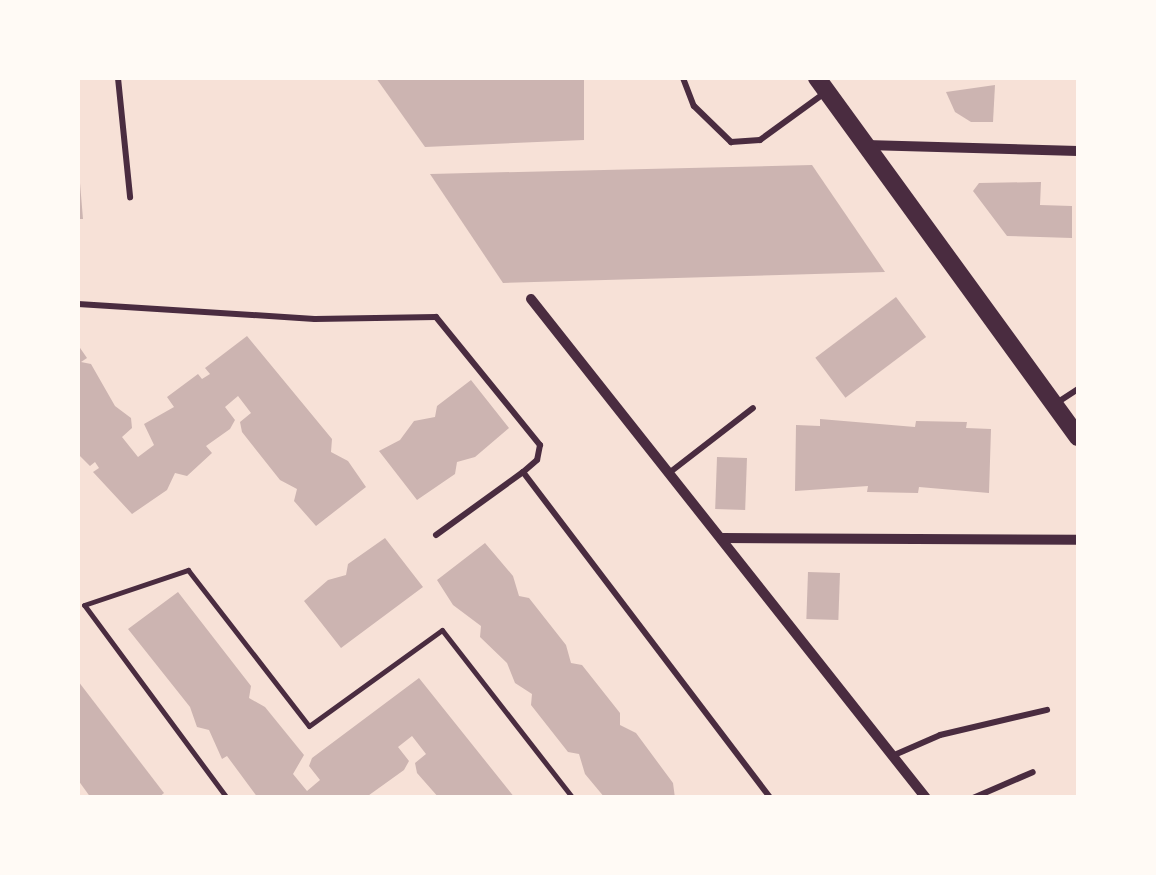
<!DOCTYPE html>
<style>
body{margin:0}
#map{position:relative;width:1156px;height:875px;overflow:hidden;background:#f7e1d7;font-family:"Alegreya Sans",sans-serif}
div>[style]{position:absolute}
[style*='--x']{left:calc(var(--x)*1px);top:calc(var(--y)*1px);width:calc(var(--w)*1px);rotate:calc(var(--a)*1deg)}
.building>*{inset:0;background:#ccb4b1;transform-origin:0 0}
.path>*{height:5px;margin:-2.5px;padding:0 2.5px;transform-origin:2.5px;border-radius:2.5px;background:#4a2c40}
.service>*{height:6px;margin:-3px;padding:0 3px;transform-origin:3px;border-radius:3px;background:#4a2c40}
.minor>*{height:10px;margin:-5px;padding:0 5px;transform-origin:5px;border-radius:5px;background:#4a2c40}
.secondary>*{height:18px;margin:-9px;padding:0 9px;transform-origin:9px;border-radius:9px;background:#4a2c40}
span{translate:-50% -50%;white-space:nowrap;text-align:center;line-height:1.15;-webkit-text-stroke:8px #fffaf5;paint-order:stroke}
.frame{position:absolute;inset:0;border:80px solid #fffaf5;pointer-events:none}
</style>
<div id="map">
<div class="building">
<div style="clip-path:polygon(376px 78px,584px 78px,584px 140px,425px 147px)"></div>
<div style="clip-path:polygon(995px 85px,993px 122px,971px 122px,955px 112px,946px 92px)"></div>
<div style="clip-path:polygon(812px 165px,885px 272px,503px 283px,430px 174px)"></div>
<div style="clip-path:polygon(1041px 182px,1040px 205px,1072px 206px,1072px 238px,1007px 236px,973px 191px,979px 183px)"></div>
<div style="clip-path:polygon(78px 183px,80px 183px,83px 219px,78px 219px)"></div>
<div style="left:896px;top:297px;width:50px;height:101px;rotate:53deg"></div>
<div style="clip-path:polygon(247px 336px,332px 439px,331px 452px,348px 461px,366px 487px,316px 526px,294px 501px,297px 489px,280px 480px,242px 432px,240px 422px,251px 413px,238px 396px,225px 407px,235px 420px,230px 429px,206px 446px,212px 453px,187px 476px,175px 473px,167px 490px,132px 514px,93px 472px,99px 468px,95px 462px,90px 466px,78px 454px,78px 345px,87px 358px,81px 362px,91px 364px,115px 406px,131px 418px,132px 428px,122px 437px,138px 457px,154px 445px,144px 424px,174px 407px,167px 397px,198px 374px,202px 379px,210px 374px,205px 368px)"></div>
<div style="clip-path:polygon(471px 380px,509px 428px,475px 457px,457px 462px,455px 474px,417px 500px,379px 451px,400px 440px,414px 421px,435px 417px,437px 406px)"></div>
<div style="clip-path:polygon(820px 419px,915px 427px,916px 421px,967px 422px,966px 428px,991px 429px,989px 493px,919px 487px,918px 493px,867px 492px,868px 486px,795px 491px,796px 425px,820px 426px)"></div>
<div style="left:717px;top:457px;width:30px;height:52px;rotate:2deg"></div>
<div style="clip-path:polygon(385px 538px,423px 587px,341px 648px,304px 601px,328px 580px,346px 575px,348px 564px)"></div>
<div style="clip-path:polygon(485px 543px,513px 576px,519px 596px,529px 598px,566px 645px,571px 663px,582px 665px,620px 713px,620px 725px,636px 733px,673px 783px,675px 798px,605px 798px,585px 774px,579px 754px,568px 752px,531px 705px,532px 694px,515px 683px,507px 663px,480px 637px,481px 626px,453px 605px,437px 580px)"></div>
<div style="left:808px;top:572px;width:32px;height:47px;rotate:2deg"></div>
<div style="clip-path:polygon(178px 592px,251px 686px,249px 698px,265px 707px,304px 755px,293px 774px,307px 791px,320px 780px,309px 766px,312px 758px,419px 678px,515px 798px,439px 798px,417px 773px,415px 763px,426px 754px,412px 736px,398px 747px,409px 761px,404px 770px,365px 798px,258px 798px,227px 756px,222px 759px,209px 730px,197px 727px,190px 707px,128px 629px)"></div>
<div style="clip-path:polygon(78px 681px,164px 793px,158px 798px,91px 798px,78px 780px)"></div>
</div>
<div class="path">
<div style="--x:227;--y:798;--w:240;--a:-126.5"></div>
<div style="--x:84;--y:605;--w:110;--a:-18.6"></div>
<div style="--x:188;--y:570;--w:197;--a:52.2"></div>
<div style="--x:309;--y:726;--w:164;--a:-35.8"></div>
<div style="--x:442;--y:630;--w:213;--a:52.1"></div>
</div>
<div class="service">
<div style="--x:118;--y:78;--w:120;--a:84.2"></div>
<div style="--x:683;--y:78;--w:30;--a:69"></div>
<div style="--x:694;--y:106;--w:52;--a:44.2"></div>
<div style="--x:731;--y:142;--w:29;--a:-4"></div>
<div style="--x:760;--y:140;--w:82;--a:-36"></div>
<div style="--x:78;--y:304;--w:237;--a:3.6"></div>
<div style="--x:315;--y:319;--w:121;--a:-0.9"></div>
<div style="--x:436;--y:317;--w:165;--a:50.9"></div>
<div style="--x:540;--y:445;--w:15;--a:101"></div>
<div style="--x:537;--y:460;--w:18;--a:139"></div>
<div style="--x:523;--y:472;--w:409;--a:52.8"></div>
<div style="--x:1055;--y:404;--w:27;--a:-33"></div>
<div style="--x:669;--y:473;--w:106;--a:-37.7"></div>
<div style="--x:436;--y:535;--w:107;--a:-35.9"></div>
<div style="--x:892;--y:756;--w:52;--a:-23.6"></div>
<div style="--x:940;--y:735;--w:110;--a:-13.2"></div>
<div style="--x:973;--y:798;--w:65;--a:-23.4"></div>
</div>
<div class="minor">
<div style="--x:866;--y:145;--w:212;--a:1.6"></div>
<div style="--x:531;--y:299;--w:636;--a:51.64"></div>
<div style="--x:722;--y:538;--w:356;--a:0.3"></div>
</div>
<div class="secondary">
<div style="--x:817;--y:78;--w:444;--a:54"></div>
</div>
<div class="frame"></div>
</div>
